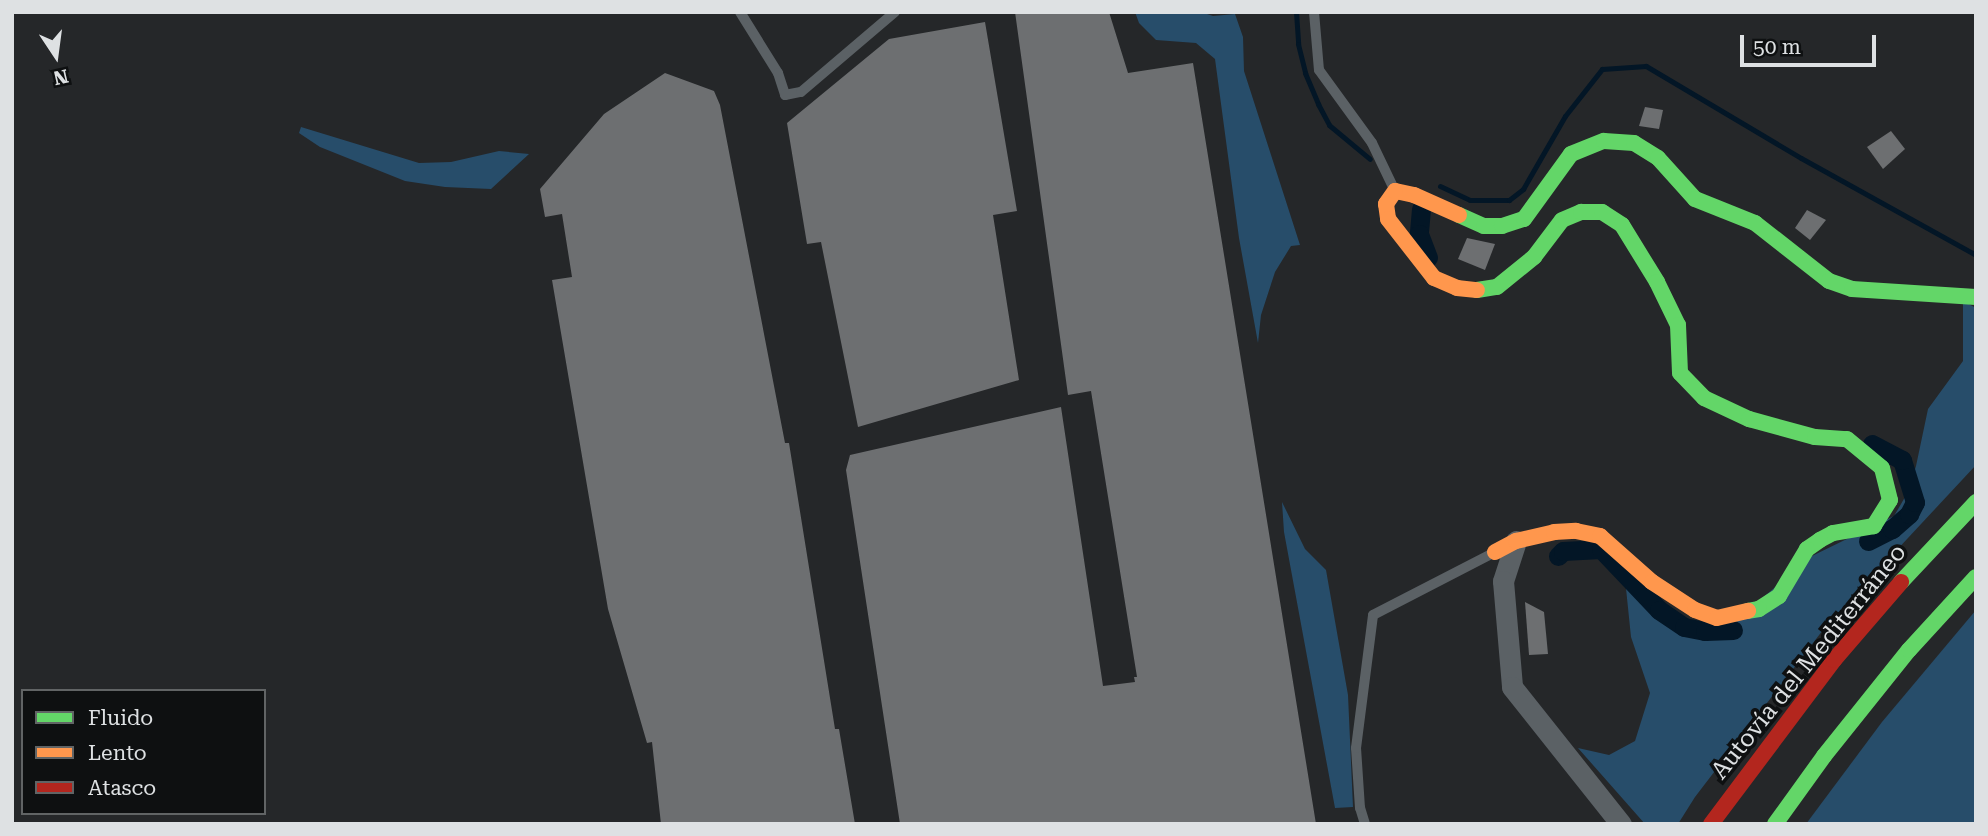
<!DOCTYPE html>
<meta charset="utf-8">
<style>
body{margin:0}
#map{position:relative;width:1988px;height:836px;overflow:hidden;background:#252729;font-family:"Roboto Serif",serif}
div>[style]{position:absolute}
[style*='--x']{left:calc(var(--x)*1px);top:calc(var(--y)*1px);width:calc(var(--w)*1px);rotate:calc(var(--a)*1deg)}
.green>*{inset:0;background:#274d6a}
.stream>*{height:5px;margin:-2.5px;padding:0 2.5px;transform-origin:2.5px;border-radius:2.5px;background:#031626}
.canal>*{height:19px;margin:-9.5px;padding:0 9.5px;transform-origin:9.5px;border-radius:9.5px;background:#031626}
.building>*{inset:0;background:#6d6f71}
.lane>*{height:10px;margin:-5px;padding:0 5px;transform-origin:5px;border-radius:5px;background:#5b6165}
.street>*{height:21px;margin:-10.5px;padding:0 10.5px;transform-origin:10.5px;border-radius:10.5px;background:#5b6165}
.fast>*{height:16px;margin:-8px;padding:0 8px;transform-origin:8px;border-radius:8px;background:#63d668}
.slow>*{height:16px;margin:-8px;padding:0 8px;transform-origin:8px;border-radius:8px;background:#ff974d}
.jam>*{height:16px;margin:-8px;padding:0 8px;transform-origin:8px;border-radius:8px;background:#b3261e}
span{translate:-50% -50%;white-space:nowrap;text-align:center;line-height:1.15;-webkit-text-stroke:7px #0e1011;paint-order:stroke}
.street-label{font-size:24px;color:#dee1e3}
.frame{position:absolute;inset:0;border:14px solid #dee1e3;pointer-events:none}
.legend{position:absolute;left:21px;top:689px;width:245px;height:126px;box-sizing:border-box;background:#0e1011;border:2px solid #616465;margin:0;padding:9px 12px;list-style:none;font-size:21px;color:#dee1e3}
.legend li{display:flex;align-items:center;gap:14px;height:35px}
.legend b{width:35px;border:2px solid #616465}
.north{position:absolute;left:21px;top:21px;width:70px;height:70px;-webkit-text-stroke:5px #0e1011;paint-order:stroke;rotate:167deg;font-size:19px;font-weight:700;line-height:28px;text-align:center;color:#dee1e3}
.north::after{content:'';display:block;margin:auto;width:24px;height:32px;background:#dee1e3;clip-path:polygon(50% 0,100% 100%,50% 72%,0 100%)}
.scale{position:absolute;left:1740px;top:35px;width:136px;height:32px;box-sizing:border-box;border:4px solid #dee1e3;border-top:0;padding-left:9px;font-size:21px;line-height:24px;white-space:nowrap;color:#dee1e3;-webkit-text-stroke:5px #0e1011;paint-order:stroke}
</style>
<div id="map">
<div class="green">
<div style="clip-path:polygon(1135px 12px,1201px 12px,1213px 16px,1235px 14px,1243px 37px,1244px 71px,1300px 245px,1291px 246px,1275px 272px,1261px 315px,1258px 343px,1239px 238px,1215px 59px,1196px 43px,1156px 40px,1139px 23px)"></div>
<div style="clip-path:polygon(301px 127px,419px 163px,451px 162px,499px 151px,529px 154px,491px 189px,445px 187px,405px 181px,320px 147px,299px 133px)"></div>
<div style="clip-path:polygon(1963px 301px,1976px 308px,1976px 465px,1826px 626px,1695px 797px,1678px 824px,1645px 824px,1578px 748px,1609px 755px,1635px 741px,1650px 693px,1631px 637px,1624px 569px,1679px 619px,1694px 625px,1727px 628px,1812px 556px,1894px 516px,1908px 492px,1916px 466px,1928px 409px,1963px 361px)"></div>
<div style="clip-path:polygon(1282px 502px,1305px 549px,1326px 570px,1348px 695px,1353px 807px,1335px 808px,1284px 532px)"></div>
<div style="clip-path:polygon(1976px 610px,1976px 824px,1806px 824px,1882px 722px)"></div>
</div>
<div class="stream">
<div style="--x:1296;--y:12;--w:32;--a:86"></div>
<div style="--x:1298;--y:44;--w:30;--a:76"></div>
<div style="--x:1305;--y:73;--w:34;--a:67"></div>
<div style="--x:1318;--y:104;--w:24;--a:62"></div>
<div style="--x:1329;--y:125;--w:53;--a:39.7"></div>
<div style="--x:1440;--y:186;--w:33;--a:25"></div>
<div style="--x:1470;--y:200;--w:39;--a:0"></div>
<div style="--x:1509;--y:200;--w:18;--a:-38"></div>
<div style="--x:1523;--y:189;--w:84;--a:-60.1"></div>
<div style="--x:1565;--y:116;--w:60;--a:-51.8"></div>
<div style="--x:1602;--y:69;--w:44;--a:-3.9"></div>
<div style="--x:1646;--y:66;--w:180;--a:30.7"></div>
<div style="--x:1801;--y:158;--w:200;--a:29"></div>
</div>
<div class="canal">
<div style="--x:1421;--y:209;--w:25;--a:95"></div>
<div style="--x:1419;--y:234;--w:25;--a:69"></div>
<div style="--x:1868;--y:541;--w:27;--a:-27"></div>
<div style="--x:1892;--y:529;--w:23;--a:-41"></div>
<div style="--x:1909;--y:514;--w:13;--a:-63"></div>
<div style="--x:1915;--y:502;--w:44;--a:-107.2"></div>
<div style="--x:1902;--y:460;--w:34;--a:-152"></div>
<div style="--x:1558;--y:556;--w:7;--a:-45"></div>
<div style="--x:1563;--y:551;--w:38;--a:-3"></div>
<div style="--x:1601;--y:549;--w:84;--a:46.4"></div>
<div style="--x:1659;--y:610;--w:30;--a:34"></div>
<div style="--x:1684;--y:627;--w:21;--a:11"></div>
<div style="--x:1705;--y:631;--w:28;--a:-2"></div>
</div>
<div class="building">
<div style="clip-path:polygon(1015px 12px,1109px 12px,1128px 73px,1193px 63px,1316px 824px,900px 824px,846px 470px,850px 455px,1061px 407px,1103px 686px,1135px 682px,1134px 677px,1137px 677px,1091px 391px,1068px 395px)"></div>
<div style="clip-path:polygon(985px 22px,1017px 211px,993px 215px,1019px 380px,858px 427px,821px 242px,807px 244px,787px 123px,889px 39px)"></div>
<div style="clip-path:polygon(665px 73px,714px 91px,720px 105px,785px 443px,789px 443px,835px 729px,839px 729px,855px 824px,661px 824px,652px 742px,647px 743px,608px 609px,552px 280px,572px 277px,562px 214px,545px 217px,540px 189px,604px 114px)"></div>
<div style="clip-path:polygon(1645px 107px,1663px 110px,1659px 129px,1639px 126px)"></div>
<div style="clip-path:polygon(1891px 131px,1905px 149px,1883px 169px,1867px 147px)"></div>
<div style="clip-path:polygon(1807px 210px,1826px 220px,1810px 240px,1795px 228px)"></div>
<div style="clip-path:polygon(1467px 238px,1495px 244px,1485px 270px,1458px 259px)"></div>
<div style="clip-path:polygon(1525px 602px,1544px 612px,1548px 654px,1529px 655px)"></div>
</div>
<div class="lane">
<div style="--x:740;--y:12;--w:72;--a:58.1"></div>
<div style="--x:778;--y:73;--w:23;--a:72"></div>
<div style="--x:785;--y:95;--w:16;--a:-11"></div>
<div style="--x:801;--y:92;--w:123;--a:-40.4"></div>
<div style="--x:1314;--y:12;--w:58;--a:85.1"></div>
<div style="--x:1319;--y:70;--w:90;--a:54"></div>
<div style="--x:1372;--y:143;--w:51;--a:64.4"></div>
<div style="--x:1365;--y:824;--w:17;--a:-107"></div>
<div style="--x:1360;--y:808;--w:60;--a:-93.8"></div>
<div style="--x:1356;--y:748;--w:134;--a:-82.7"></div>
<div style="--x:1373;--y:615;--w:135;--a:-27.3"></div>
</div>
<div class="street">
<div style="--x:1516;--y:541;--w:42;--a:108"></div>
<div style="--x:1503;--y:581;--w:106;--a:85.1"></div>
<div style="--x:1512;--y:687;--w:175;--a:51.5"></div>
</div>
<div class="fast">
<div style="--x:1459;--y:215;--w:27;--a:24"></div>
<div style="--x:1484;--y:226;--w:18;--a:0"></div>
<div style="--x:1502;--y:226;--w:23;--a:-18"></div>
<div style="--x:1524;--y:219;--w:80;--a:-54.1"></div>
<div style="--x:1571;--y:154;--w:35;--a:-22"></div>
<div style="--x:1604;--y:141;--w:30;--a:4"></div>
<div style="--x:1634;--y:143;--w:28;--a:32"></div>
<div style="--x:1658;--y:158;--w:55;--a:47.9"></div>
<div style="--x:1695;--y:199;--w:65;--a:21.8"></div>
<div style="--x:1755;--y:223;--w:94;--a:38.1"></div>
<div style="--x:1829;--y:281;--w:24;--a:19"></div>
<div style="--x:1852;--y:289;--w:124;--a:3.7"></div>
<div style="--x:1477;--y:290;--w:20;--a:-9"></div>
<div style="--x:1497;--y:287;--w:48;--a:-39"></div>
<div style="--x:1534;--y:257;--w:46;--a:-52.9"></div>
<div style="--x:1562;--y:220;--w:21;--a:-23"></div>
<div style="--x:1581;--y:212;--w:21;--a:0"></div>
<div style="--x:1602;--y:212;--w:24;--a:33"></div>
<div style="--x:1622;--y:225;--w:67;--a:58.4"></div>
<div style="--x:1657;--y:282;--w:48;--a:64"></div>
<div style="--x:1678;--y:325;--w:48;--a:87.6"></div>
<div style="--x:1680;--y:373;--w:35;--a:46"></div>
<div style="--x:1704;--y:398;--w:50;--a:25"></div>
<div style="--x:1749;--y:419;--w:68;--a:15.3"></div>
<div style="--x:1815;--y:437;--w:32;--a:4"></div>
<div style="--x:1847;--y:439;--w:45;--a:39.6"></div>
<div style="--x:1882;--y:468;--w:33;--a:76"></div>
<div style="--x:1890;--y:500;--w:31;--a:122"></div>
<div style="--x:1874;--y:526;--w:42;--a:170.3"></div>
<div style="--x:1833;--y:533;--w:15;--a:152"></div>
<div style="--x:1820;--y:540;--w:16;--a:145"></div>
<div style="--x:1807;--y:549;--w:55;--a:120.8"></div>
<div style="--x:1779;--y:596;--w:24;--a:147"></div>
<div style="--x:1759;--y:609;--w:11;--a:170"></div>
<div style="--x:1901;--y:582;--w:110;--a:-46.8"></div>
<div style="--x:1775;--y:824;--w:84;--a:-54.2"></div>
<div style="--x:1824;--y:756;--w:136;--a:-51.3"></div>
<div style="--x:1909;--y:650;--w:99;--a:-47.5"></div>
</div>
<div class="slow">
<div style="--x:1459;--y:215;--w:49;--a:-156"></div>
<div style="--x:1414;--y:195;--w:19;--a:-168"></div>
<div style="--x:1395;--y:191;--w:16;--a:125"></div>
<div style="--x:1386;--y:204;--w:15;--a:82"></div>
<div style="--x:1388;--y:219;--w:75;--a:52.1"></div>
<div style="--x:1434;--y:278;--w:25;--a:23"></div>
<div style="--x:1457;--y:288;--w:20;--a:6"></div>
<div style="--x:1495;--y:552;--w:24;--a:-28"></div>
<div style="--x:1516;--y:541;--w:39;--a:-13"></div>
<div style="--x:1554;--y:532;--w:22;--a:-3"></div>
<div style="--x:1576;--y:531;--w:25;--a:12"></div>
<div style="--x:1600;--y:536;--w:69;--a:41.5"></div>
<div style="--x:1652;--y:582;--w:51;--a:33.1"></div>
<div style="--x:1695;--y:610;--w:23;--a:20"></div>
<div style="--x:1717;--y:618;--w:32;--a:-13"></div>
</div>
<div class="jam">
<div style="--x:1711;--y:824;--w:205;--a:-53.1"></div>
<div style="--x:1834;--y:660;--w:103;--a:-49.3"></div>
</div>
<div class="street-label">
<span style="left:1809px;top:662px;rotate:-51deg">Autovía del Mediterráneo</span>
</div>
<div class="frame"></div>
<ul class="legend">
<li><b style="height:9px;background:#63d668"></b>Fluido</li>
<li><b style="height:9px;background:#ff974d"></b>Lento</li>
<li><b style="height:9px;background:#b3261e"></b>Atasco</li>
</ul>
<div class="north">N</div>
<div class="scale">50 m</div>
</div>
